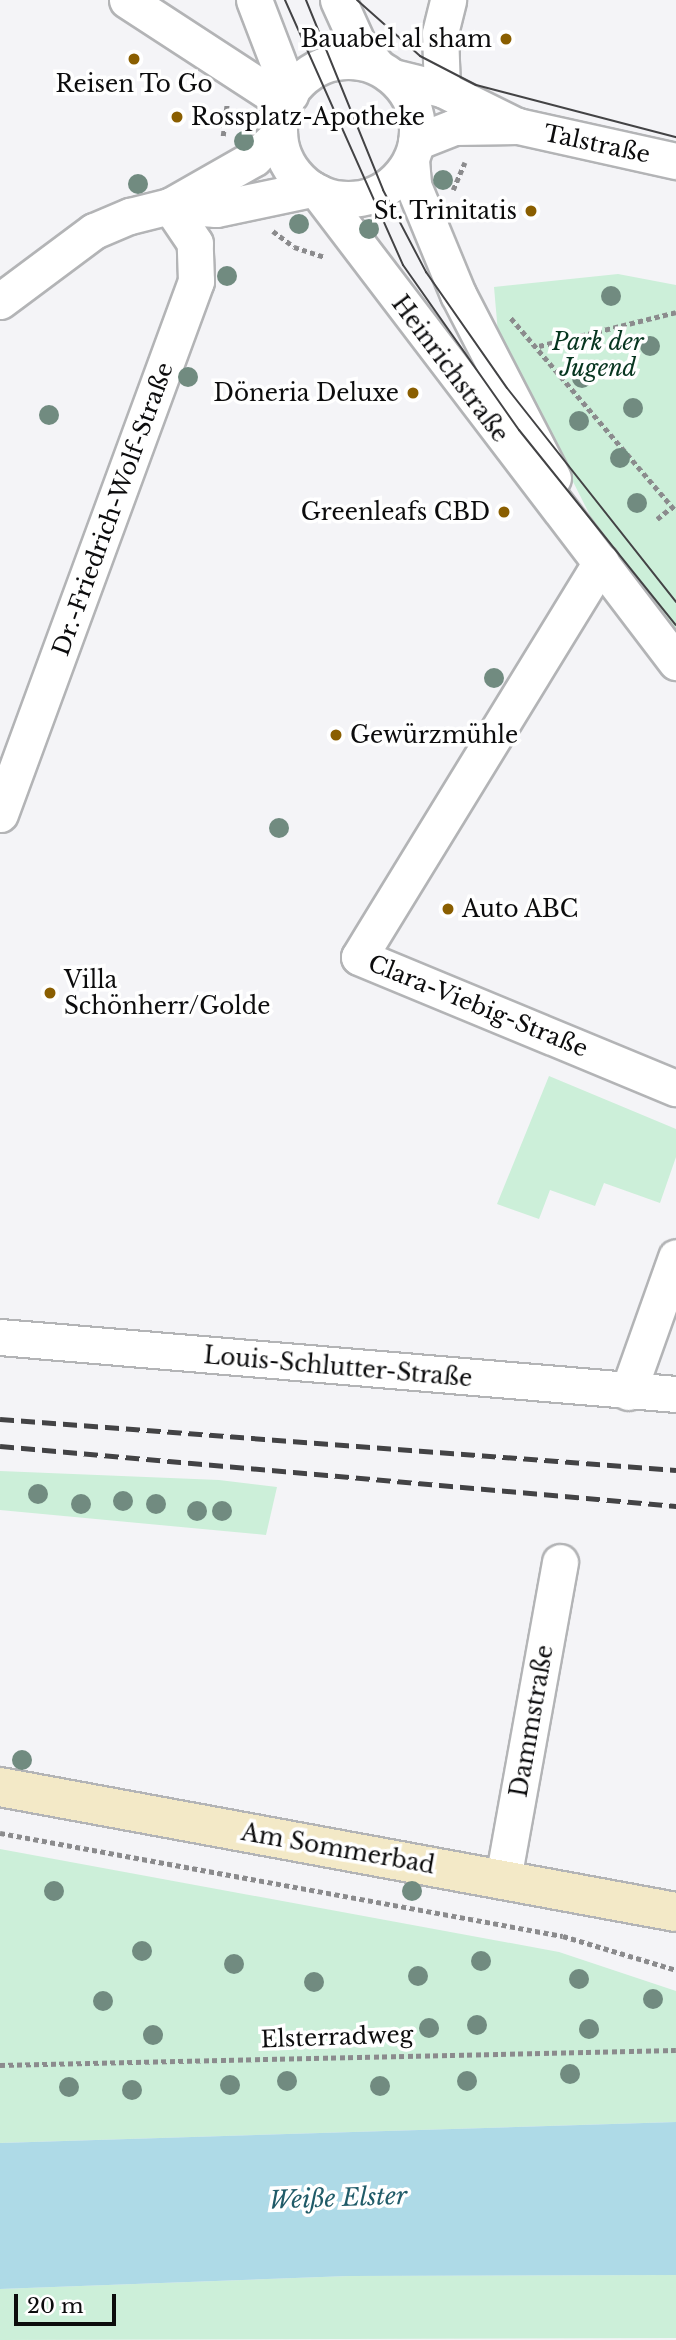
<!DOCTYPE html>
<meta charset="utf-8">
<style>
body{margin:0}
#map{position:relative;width:676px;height:2340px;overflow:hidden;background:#f4f4f7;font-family:"Libre Baskerville",serif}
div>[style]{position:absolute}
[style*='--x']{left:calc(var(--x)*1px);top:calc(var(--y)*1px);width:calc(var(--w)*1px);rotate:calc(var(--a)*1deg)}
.green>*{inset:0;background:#ccefd9}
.water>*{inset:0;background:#aedae7}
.path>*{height:4.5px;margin-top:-2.25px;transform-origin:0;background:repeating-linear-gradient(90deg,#8b8b8d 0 5px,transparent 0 8.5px)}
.roads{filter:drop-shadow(2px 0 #b3b4b6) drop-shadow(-2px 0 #b3b4b6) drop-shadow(0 2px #b3b4b6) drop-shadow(0 -2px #b3b4b6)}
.street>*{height:35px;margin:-17.5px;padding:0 17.5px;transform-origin:17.5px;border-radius:17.5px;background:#fff}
.street>.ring{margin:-17.5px;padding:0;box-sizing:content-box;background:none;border:35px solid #fff;border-radius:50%}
.secondary>*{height:38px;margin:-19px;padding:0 19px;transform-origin:19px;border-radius:19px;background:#f3e9c7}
.tram>*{height:2px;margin:-1px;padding:0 1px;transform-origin:1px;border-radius:1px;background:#434345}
.rail>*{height:5px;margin-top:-2.5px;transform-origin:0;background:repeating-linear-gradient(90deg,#434345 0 14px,transparent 0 21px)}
.trees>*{width:20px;height:20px;margin:-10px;border-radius:50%;background:#718b80}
.dots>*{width:19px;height:19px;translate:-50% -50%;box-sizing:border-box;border:4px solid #fff;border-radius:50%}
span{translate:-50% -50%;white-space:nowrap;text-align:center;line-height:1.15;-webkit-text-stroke:7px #fff;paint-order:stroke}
.poi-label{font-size:23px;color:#0c0c0d}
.right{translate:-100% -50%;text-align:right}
.left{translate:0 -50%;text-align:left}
.street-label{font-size:23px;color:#0c0c0d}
.park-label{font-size:23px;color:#06351f;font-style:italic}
.water-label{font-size:24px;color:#205b68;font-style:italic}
.scale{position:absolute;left:14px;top:2294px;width:102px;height:32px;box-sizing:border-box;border:4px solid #0c0c0d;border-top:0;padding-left:9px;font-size:21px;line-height:24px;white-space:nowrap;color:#0c0c0d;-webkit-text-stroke:5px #fff;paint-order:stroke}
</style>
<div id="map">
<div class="green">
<div style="clip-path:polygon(618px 274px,676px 285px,676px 640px,612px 559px,498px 333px,494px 287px)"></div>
<div style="clip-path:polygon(549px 1076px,676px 1129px,676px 1157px,660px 1203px,604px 1183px,595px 1206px,550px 1190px,539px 1219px,497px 1204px)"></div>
<div style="clip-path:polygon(0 1471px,219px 1480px,277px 1487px,266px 1535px,0 1510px)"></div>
<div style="clip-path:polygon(0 1849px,559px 1952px,676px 1991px,676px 2122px,0 2143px)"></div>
<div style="clip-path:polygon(676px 2275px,676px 2338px,0 2340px,0 2289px,349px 2276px)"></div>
</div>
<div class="water">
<div style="clip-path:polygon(676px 2122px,676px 2275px,349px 2276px,0 2289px,0 2143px)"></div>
</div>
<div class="path">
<div style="--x:223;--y:136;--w:32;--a:-83"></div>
<div style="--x:453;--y:190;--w:30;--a:-67"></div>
<div style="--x:273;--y:231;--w:26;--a:37"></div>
<div style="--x:294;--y:247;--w:32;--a:18"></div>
<div style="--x:511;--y:318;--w:254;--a:49.5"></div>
<div style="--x:539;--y:346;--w:141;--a:-13.9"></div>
<div style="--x:657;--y:519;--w:19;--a:-39"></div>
<div style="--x:0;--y:1833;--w:572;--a:10.37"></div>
<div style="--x:563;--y:1936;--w:118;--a:16.7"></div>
<div style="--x:0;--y:2065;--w:676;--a:-1.27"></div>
</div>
<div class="roads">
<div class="street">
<div style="--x:127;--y:0;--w:189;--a:33.1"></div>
<div style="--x:254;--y:0;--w:101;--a:69"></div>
<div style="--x:338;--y:0;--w:48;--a:65.6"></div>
<div style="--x:358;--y:44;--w:30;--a:49"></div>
<div class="ring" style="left:279px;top:61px;width:103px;height:103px"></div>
<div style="--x:393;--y:77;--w:50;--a:13.8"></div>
<div style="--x:442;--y:89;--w:81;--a:26.3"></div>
<div style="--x:442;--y:89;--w:56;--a:-92"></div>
<div style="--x:440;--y:33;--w:34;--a:-76"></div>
<div style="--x:416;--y:142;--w:41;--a:-21.5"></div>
<div style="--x:454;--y:127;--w:64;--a:-0.9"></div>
<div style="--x:518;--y:126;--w:162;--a:12.5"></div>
<div style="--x:411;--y:160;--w:25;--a:85"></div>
<div style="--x:413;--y:185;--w:118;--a:67.6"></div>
<div style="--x:458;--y:294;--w:207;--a:62.7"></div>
<div style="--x:318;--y:192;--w:591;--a:52.7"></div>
<div style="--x:170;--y:206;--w:97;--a:-29.7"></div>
<div style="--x:254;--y:158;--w:34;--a:-43"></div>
<div style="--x:0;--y:301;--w:117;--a:-36.7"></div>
<div style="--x:94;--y:231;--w:39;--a:-23"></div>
<div style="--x:130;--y:216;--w:41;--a:-14"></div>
<div style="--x:170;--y:206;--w:46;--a:3.7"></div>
<div style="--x:216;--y:209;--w:98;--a:-11.8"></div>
<div style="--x:601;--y:562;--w:463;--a:121.5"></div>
<div style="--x:359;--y:957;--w:343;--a:22.5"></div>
<div style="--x:0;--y:814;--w:568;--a:-69.81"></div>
<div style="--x:196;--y:281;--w:38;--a:-92"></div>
<div style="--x:195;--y:243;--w:45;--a:-124"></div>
<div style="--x:0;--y:1337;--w:678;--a:4.82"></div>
<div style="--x:628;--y:1392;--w:143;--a:-70.4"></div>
<div style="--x:503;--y:1879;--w:322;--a:-79.8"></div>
</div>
<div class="secondary">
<div style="--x:0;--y:1787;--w:687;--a:10.48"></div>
</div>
</div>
<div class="tram">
<div style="--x:285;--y:0;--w:290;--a:66"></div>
<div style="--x:403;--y:265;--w:202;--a:54.9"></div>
<div style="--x:519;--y:430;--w:250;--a:51.2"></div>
<div style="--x:306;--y:0;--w:205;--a:67.9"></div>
<div style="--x:383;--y:190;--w:93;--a:62.3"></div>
<div style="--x:426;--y:272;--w:141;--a:55.1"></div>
<div style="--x:507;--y:388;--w:273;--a:51.7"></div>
<div style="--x:357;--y:0;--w:84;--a:41.6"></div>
<div style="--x:420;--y:56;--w:63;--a:27.4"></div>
<div style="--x:476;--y:85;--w:207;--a:14.6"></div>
</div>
<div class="rail">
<div style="--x:0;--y:1419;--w:678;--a:4.31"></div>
<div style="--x:0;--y:1446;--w:679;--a:5.07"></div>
</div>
<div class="trees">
<div style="left:244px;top:141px"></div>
<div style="left:443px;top:180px"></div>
<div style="left:138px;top:184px"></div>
<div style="left:299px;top:224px"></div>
<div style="left:369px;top:229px"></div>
<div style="left:227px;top:276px"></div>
<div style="left:611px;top:296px"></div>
<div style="left:650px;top:346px"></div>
<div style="left:188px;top:377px"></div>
<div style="left:582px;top:378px"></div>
<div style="left:633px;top:408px"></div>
<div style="left:49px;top:415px"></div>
<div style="left:579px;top:421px"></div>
<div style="left:620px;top:458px"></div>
<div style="left:637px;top:503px"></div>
<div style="left:494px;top:678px"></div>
<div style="left:279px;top:828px"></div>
<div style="left:38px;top:1494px"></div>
<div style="left:123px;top:1501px"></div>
<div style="left:81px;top:1504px"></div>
<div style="left:156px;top:1504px"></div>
<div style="left:197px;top:1511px"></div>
<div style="left:222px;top:1511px"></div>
<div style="left:22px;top:1760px"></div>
<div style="left:54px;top:1891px"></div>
<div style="left:412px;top:1891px"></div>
<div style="left:142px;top:1951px"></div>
<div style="left:481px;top:1961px"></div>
<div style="left:234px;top:1964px"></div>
<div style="left:418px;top:1976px"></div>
<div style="left:579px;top:1979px"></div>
<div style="left:314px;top:1982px"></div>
<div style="left:653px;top:1999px"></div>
<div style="left:103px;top:2001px"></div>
<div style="left:477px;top:2025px"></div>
<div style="left:429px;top:2028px"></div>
<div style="left:589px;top:2029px"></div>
<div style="left:153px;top:2035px"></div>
<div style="left:570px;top:2074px"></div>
<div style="left:287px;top:2081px"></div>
<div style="left:467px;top:2081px"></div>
<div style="left:230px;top:2085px"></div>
<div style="left:380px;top:2086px"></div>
<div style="left:69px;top:2087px"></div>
<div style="left:132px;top:2090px"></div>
</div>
<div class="dots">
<div style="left:506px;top:39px;background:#8a5e00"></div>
<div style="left:134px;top:59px;background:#8a5e00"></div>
<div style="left:177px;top:117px;background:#8a5e00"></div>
<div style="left:531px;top:211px;background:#8a5e00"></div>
<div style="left:413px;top:393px;background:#8a5e00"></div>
<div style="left:504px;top:512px;background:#8a5e00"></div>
<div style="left:336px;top:735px;background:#8a5e00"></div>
<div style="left:448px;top:909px;background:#8a5e00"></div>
<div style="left:50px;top:993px;background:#8a5e00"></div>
</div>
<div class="poi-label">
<span class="right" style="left:492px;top:39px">Bauabel al sham</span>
<span style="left:134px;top:84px">Reisen To Go</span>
<span class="left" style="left:191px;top:117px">Rossplatz-Apotheke</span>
<span class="right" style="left:517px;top:211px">St. Trinitatis</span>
<span class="right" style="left:399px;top:393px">Döneria Deluxe</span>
<span class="right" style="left:490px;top:512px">Greenleafs CBD</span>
<span class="left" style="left:350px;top:735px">Gewürzmühle</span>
<span class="left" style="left:462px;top:909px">Auto ABC</span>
<span class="left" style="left:64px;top:993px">Villa<br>Schönherr/Golde</span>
</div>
<div class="street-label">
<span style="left:597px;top:144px;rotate:12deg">Talstraße</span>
<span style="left:450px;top:369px;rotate:53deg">Heinrichstraße</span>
<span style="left:113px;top:509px;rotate:-70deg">Dr.-Friedrich-Wolf-Straße</span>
<span style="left:478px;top:1006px;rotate:22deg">Clara-Viebig-Straße</span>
<span style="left:338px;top:1367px;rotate:5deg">Louis-Schlutter-Straße</span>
<span style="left:532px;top:1721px;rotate:-80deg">Dammstraße</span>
<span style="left:338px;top:1849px;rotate:10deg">Am Sommerbad</span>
<span style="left:337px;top:2037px;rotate:-2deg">Elsterradweg</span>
</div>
<div class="park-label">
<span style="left:598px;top:355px">Park der<br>Jugend</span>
</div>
<div class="water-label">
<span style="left:338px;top:2198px;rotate:-2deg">Weiße Elster</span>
</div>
<div class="scale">20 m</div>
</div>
